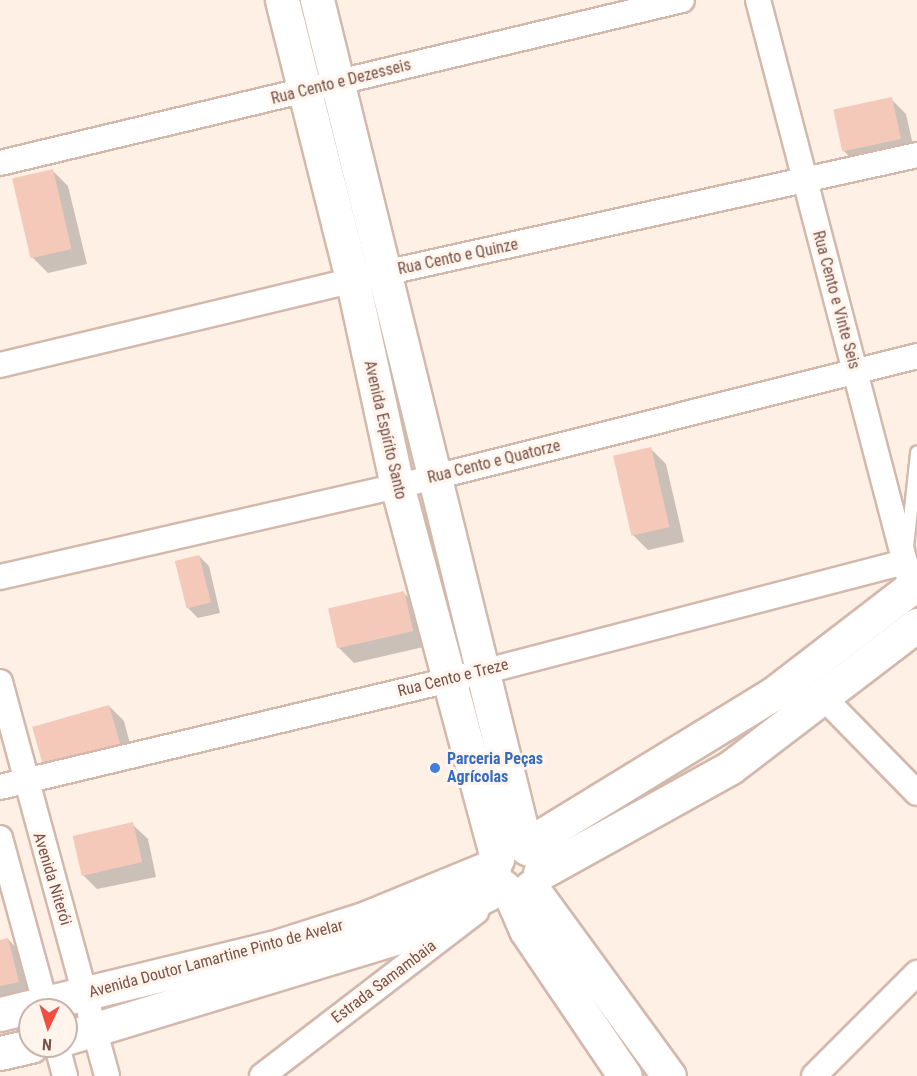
<!DOCTYPE html>
<meta charset="utf-8">
<style>
body{margin:0}
#map{position:relative;width:917px;height:1076px;overflow:hidden;background:#fef0e5;font-family:"Roboto Condensed",sans-serif}
div>[style]{position:absolute}
[style*='--x']{left:calc(var(--x)*1px);top:calc(var(--y)*1px);width:calc(var(--w)*1px);rotate:calc(var(--a)*1deg)}
.shadow>*{inset:0;background:#0003}
.building>*{inset:0;background:#f5c9ba;transform-origin:0 0}
.roads{filter:drop-shadow(2px 0 #d3b8ac) drop-shadow(-2px 0 #d3b8ac) drop-shadow(0 2px #d3b8ac) drop-shadow(0 -2px #d3b8ac)}
.lane>*{height:12px;margin:-6px;padding:0 6px;transform-origin:6px;border-radius:6px;background:#fff}
.street>*{height:24px;margin:-12px;padding:0 12px;transform-origin:12px;border-radius:12px;background:#fff}
.secondary>*{height:33px;margin:-16.5px;padding:0 16.5px;transform-origin:16.5px;border-radius:16.5px;background:#fff}
.dots>*{width:16px;height:16px;translate:-50% -50%;box-sizing:border-box;border:3px solid #fff5ed;border-radius:50%}
span{translate:-50% -50%;white-space:nowrap;text-align:center;line-height:1.15;-webkit-text-stroke:6px #fff5ed;paint-order:stroke}
.street-label{font-size:16px;color:#795248}
.shop-label{font-size:16px;color:#366cbe;font-weight:700}
.left{translate:0 -50%;text-align:left}
.north{position:absolute;left:18px;top:998px;width:60px;height:60px;box-sizing:border-box;background:#fff5ed;border:2px solid #c9b4ab;border-radius:50%;rotate:184deg;font-size:16px;font-weight:700;line-height:24px;text-align:center;color:#795248}
.north::after{content:'';display:block;margin:auto;width:21px;height:27px;background:#f04e41;clip-path:polygon(50% 0,100% 100%,50% 72%,0 100%)}
</style>
<div id="map">
<div class="shadow">
<div style="clip-path:polygon(891px 99px,906px 114px,915px 154px,859px 167px,844px 151px)"></div>
<div style="clip-path:polygon(52px 170px,68px 186px,87px 264px,48px 273px,33px 258px)"></div>
<div style="clip-path:polygon(651px 449px,666px 464px,684px 542px,648px 550px,633px 535px)"></div>
<div style="clip-path:polygon(199px 556px,209px 566px,220px 613px,198px 618px,188px 608px)"></div>
<div style="clip-path:polygon(403px 592px,418px 608px,428px 646px,354px 663px,339px 648px)"></div>
<div style="clip-path:polygon(109px 706px,124px 721px,134px 759px,44px 764px)"></div>
<div style="clip-path:polygon(132px 824px,148px 839px,156px 877px,97px 889px,82px 874px)"></div>
<div style="clip-path:polygon(8px 939px,23px 955px,33px 997px,0 1004px,0 941px)"></div>
</div>
<div class="building">
<div style="left:892px;top:97px;width:43px;height:60px;rotate:78deg"></div>
<div style="left:53px;top:169px;width:82px;height:42px;rotate:77deg"></div>
<div style="left:651px;top:447px;width:82px;height:39px;rotate:77deg"></div>
<div style="left:199px;top:555px;width:49px;height:25px;rotate:76deg"></div>
<div style="left:404px;top:591px;width:41px;height:78px;rotate:77deg"></div>
<div style="left:109px;top:705px;width:41px;height:80px;rotate:74deg"></div>
<div style="left:133px;top:822px;width:41px;height:62px;rotate:77deg"></div>
<div style="clip-path:polygon(8px 938px,19px 982px,0 986px,0 940px)"></div>
</div>
<div class="roads">
<div class="lane">
<div style="--x:907;--y:547;--w:95;--a:-83.9"></div>
</div>
<div class="street">
<div style="--x:758;--y:0;--w:597;--a:75.36"></div>
<div style="--x:0;--y:163;--w:701;--a:-13.44"></div>
<div style="--x:0;--y:365;--w:395;--a:-13.5"></div>
<div style="--x:384;--y:273;--w:546;--a:-12.48"></div>
<div style="--x:0;--y:577;--w:442;--a:-12.9"></div>
<div style="--x:431;--y:478;--w:501;--a:-14.09"></div>
<div style="--x:0;--y:682;--w:408;--a:74.8"></div>
<div style="--x:823;--y:697;--w:134;--a:45.6"></div>
<div style="--x:0;--y:787;--w:496;--a:-13.4"></div>
<div style="--x:482;--y:672;--w:437;--a:-14.6"></div>
<div style="--x:0;--y:838;--w:178;--a:74.7"></div>
<div style="--x:57;--y:1046;--w:31;--a:75"></div>
<div style="--x:262;--y:1076;--w:270;--a:-37.5"></div>
<div style="--x:814;--y:1076;--w:146;--a:-45"></div>
</div>
<div class="secondary">
<div style="--x:282;--y:0;--w:291;--a:75.9"></div>
<div style="--x:353;--y:282;--w:208;--a:77.8"></div>
<div style="--x:397;--y:485;--w:387;--a:75"></div>
<div style="--x:317;--y:0;--w:873;--a:76.15"></div>
<div style="--x:529;--y:849;--w:23;--a:-43"></div>
<div style="--x:546;--y:833;--w:266;--a:-31.5"></div>
<div style="--x:773;--y:694;--w:182;--a:-37.6"></div>
<div style="--x:540;--y:873;--w:218;--a:-29"></div>
<div style="--x:731;--y:767;--w:234;--a:-37.4"></div>
<div style="--x:531;--y:887;--w:234;--a:53.9"></div>
<div style="--x:509;--y:891;--w:43;--a:66.4"></div>
<div style="--x:526;--y:930;--w:176;--a:55.9"></div>
<div style="--x:0;--y:1014;--w:290;--a:-13.7"></div>
<div style="--x:282;--y:945;--w:88;--a:-17.8"></div>
<div style="--x:366;--y:918;--w:139;--a:-22.3"></div>
<div style="--x:66;--y:1038;--w:362;--a:-16.9"></div>
<div style="--x:412;--y:933;--w:102;--a:-27.3"></div>
<div style="--x:0;--y:1053;--w:32;--a:-13"></div>
</div>
</div>
<div class="dots">
<div style="left:435px;top:768px;background:#3f7fe0"></div>
</div>
<div class="street-label">
<span style="left:341px;top:82px;rotate:-14deg">Rua Cento e Dezesseis</span>
<span style="left:458px;top:257px;rotate:-12deg">Rua Cento e Quinze</span>
<span style="left:836px;top:300px;rotate:75deg">Rua Cento e Vinte Seis</span>
<span style="left:385px;top:430px;rotate:77deg">Avenida Espírito Santo</span>
<span style="left:494px;top:462px;rotate:-14deg">Rua Cento e Quatorze</span>
<span style="left:453px;top:678px;rotate:-14deg">Rua Cento e Treze</span>
<span style="left:52px;top:879px;rotate:73deg">Avenida Niterói</span>
<span style="left:216px;top:959px;rotate:-15deg">Avenida Doutor Lamartine Pinto de Avelar</span>
<span style="left:384px;top:982px;rotate:-37deg">Estrada Samambaia</span>
</div>
<div class="shop-label">
<span class="left" style="left:447px;top:768px">Parceria Peças<br>Agrícolas</span>
</div>
<div class="north">N</div>
</div>
